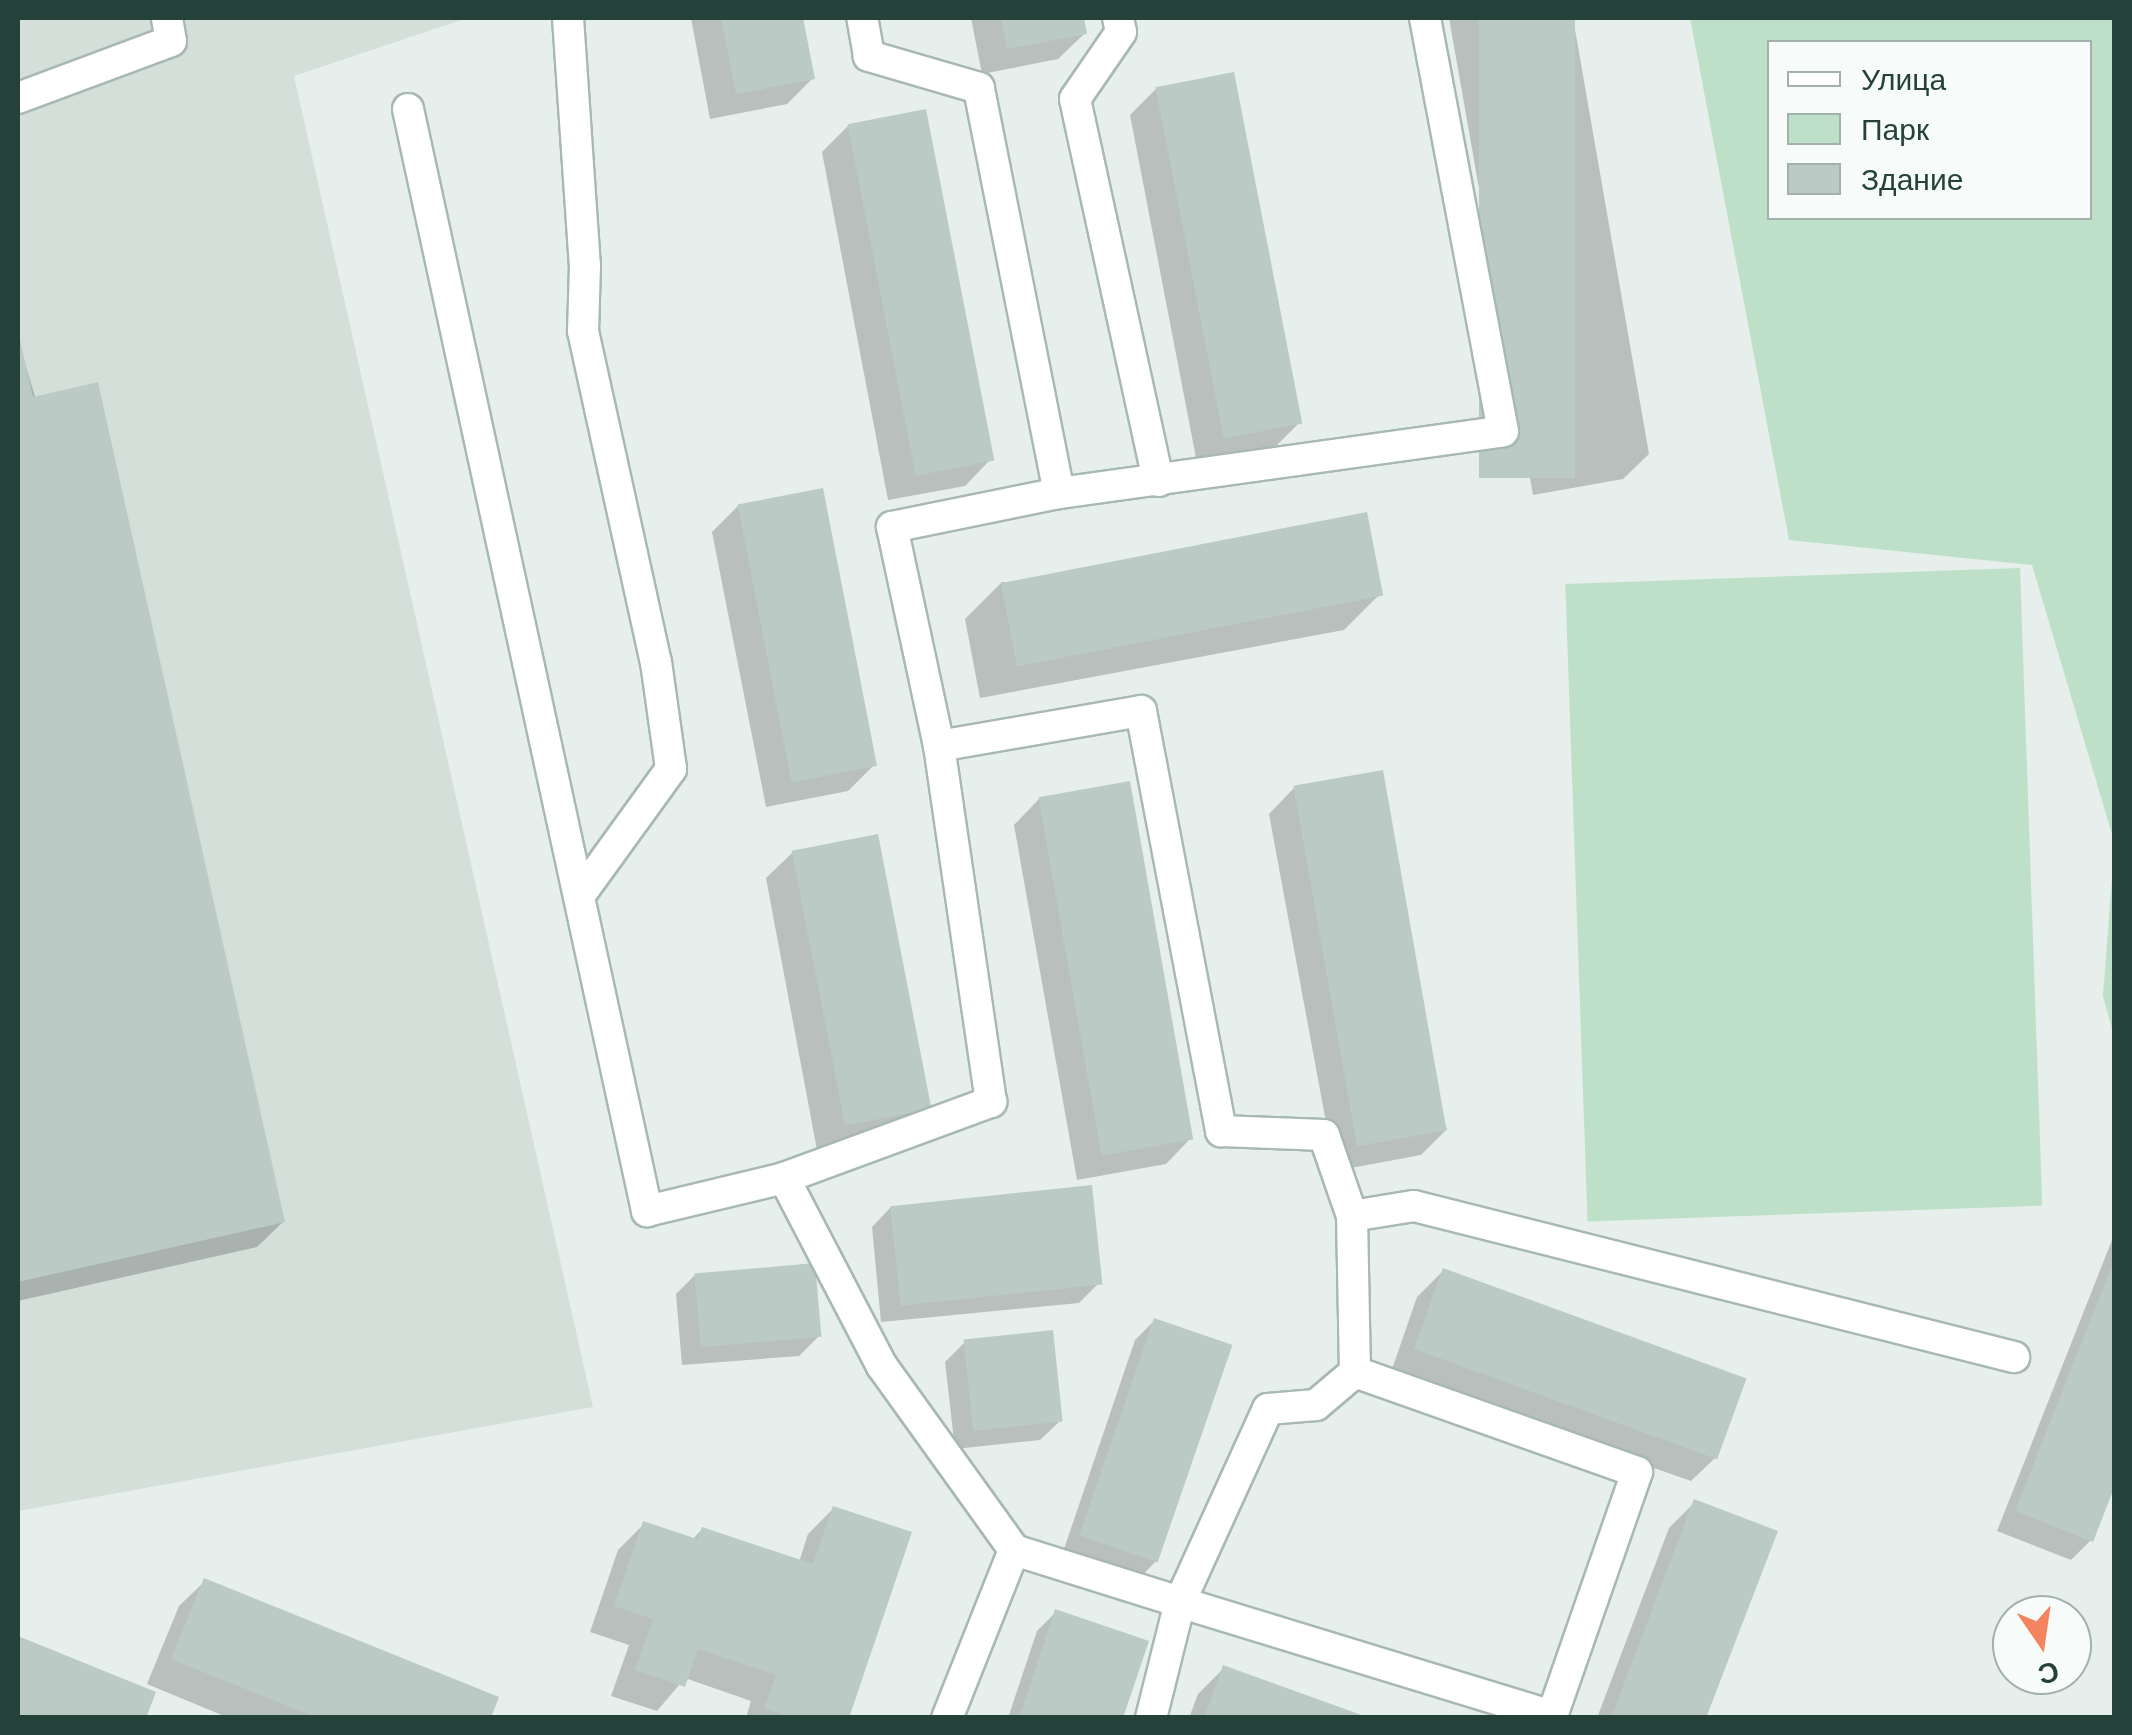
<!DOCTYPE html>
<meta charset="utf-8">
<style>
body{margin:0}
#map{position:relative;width:2132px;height:1735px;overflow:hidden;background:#e6efeb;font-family:"DM Sans",sans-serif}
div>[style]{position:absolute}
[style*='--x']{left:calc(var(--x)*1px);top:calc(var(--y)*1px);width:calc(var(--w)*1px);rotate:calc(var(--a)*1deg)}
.built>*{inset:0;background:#d4dfda}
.green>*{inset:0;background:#bfe0c8;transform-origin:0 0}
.shadow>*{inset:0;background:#0003}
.building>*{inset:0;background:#bbcac4;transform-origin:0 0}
.roads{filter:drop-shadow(2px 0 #a8b8b2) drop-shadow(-2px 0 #a8b8b2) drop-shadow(0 2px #a8b8b2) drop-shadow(0 -2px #a8b8b2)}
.minor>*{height:30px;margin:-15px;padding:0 15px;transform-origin:15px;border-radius:15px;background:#fff}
span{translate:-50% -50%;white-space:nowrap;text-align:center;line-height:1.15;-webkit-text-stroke:10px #f7fbf9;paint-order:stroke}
.frame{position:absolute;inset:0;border:20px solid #24423a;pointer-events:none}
.legend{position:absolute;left:1767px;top:40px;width:325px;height:180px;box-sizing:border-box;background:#f7fbf9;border:2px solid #a3b1ad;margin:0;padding:12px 18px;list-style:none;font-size:30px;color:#24423a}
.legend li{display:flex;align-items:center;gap:20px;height:50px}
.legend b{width:50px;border:2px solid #a3b1ad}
.north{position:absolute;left:1992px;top:1595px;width:100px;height:100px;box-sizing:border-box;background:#f7fbf9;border:2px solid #a3b1ad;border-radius:50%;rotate:167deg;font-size:28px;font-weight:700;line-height:40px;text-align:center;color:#24423a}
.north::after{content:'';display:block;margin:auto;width:35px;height:45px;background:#f4845f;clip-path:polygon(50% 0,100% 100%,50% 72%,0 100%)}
</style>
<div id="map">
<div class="built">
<div style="clip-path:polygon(18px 18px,467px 18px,294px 76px,593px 1407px,18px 1511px)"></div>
</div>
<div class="green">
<div style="clip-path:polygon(evenodd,1690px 18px,2114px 18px,2114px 841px,2032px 565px,1789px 540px,1690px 18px,1770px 42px,2090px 42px,2090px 218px,1770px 218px,1770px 42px)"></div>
<div style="left:2020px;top:568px;width:638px;height:455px;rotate:88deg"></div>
<div style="clip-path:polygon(2114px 853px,2114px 1036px,2103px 996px)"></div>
</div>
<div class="shadow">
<div style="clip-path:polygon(691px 18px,801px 18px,813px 78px,787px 104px,710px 119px)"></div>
<div style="clip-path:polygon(971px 18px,1081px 18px,1084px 34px,1058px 59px,982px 74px)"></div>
<div style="clip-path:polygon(1449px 18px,1573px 18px,1649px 454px,1623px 479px,1533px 495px)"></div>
<div style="clip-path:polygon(1156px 89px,1299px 423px,1273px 449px,1197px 463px,1130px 115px)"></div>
<div style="clip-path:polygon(848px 126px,990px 460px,965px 486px,888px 500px,822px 152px)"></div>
<div style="clip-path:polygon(18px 340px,283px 1222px,257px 1247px,18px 1301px)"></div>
<div style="clip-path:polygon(738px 506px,874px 765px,848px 791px,766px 807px,712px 532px)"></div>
<div style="clip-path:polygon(1002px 582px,1380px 594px,1344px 630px,980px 698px,965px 619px)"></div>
<div style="clip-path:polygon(1294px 788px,1447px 1129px,1421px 1155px,1335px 1171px,1269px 814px)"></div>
<div style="clip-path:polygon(1039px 799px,1191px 1138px,1166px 1164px,1077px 1180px,1014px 825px)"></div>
<div style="clip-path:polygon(792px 853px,926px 1108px,900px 1134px,817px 1150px,766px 878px)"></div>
<div style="clip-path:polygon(891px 1207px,1099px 1283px,1079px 1303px,881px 1322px,872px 1227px)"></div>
<div style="clip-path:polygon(2114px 1235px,2114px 1481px,2091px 1540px,2071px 1560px,1997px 1531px)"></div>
<div style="clip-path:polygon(1443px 1271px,1717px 1456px,1691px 1481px,1390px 1375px,1417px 1297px)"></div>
<div style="clip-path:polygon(695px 1275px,819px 1336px,799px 1356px,682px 1365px,676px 1294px)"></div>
<div style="clip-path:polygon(1154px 1321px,1156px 1561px,1137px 1581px,1062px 1555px,1135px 1340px)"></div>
<div style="clip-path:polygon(965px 1342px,1060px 1421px,1040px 1440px,955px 1449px,945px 1362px)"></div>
<div style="clip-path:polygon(1695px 1502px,1704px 1718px,1597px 1718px,1669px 1528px)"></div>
<div style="clip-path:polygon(833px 1509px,846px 1718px,746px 1718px,751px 1701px,685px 1678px,657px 1711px,611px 1696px,629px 1645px,590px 1632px,618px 1550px,644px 1524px,692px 1540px,702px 1529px,799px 1562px,808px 1534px)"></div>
<div style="clip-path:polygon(205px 1581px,488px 1718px,229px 1718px,147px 1684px,179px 1606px)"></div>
<div style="clip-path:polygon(1056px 1612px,1120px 1718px,1008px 1718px,1037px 1631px)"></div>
<div style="clip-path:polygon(1224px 1668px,1361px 1718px,1189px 1718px,1198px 1694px)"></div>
</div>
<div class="building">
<div style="clip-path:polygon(721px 18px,803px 18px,815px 79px,736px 94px)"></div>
<div style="clip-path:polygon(1001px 18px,1084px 18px,1087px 34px,1007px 49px)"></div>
<div style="left:1479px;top:18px;width:96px;height:460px"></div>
<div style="left:1234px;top:72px;width:358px;height:80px;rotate:79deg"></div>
<div style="left:926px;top:109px;width:358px;height:80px;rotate:79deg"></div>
<div style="clip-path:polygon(19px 335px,33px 397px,98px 382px,285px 1222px,18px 1282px)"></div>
<div style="left:823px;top:488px;width:283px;height:87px;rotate:79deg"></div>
<div style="left:1367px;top:512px;width:85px;height:373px;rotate:79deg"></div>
<div style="left:1383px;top:770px;width:366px;height:91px;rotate:80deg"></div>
<div style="left:1130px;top:781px;width:364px;height:93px;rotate:80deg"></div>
<div style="left:878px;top:834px;width:280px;height:88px;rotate:79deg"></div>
<div style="left:1092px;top:1185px;width:100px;height:203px;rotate:84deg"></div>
<div style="clip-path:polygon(2114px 1261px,2114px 1488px,2093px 1542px,2015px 1511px)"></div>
<div style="left:815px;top:1263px;width:74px;height:121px;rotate:85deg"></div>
<div style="left:1443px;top:1268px;width:323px;height:86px;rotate:20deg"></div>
<div style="left:1154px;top:1318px;width:83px;height:230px;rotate:19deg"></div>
<div style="left:1053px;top:1330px;width:92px;height:90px;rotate:84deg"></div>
<div style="clip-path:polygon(1694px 1499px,1778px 1531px,1706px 1718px,1611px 1718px)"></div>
<div style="clip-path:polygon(833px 1506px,912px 1532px,849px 1718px,793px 1718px,764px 1708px,776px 1675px,698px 1649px,685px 1687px,635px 1670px,653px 1619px,614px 1606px,643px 1521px,697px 1539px,702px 1527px,813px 1564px)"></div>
<div style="clip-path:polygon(204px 1578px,499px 1697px,491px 1718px,318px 1718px,171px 1659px)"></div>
<div style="clip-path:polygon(1055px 1609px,1149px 1641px,1123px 1718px,1020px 1716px)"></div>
<div style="clip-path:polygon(18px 1636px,156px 1692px,146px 1718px,18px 1718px)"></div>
<div style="clip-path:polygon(1223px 1665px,1367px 1717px,1367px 1718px,1204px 1718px)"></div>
</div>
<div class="roads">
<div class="minor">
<div style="--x:568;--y:18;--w:248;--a:86.1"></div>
<div style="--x:585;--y:265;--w:66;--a:91.7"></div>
<div style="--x:583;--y:331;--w:339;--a:77.6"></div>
<div style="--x:656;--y:662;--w:108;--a:82"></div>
<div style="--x:671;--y:769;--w:157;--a:125.9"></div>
<div style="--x:1118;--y:18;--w:14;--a:78"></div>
<div style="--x:1121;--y:32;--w:81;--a:124.5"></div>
<div style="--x:1075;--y:99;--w:391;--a:77.7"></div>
<div style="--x:18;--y:98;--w:163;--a:-20.4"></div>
<div style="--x:171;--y:41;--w:23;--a:-100"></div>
<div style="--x:408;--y:109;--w:1128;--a:77.76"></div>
<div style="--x:647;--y:1211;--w:141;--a:-13.5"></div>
<div style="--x:784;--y:1178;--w:212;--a:62.5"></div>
<div style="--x:882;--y:1366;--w:226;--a:54.3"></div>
<div style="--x:1014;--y:1550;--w:181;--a:111.7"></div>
<div style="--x:1059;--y:493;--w:448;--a:-7.9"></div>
<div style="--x:1503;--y:431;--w:420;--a:-100.7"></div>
<div style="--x:939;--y:746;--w:205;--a:-9.8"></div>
<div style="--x:1141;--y:711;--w:428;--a:79.2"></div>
<div style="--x:1221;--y:1131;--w:103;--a:2.2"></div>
<div style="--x:1324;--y:1135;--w:86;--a:70.9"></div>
<div style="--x:1352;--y:1216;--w:156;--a:88.9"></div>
<div style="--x:784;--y:1178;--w:221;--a:-20.2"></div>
<div style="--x:991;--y:1102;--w:360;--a:-98.3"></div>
<div style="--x:939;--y:746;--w:224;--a:-102.1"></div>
<div style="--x:892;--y:527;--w:170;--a:-11.5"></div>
<div style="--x:1059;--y:493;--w:413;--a:-101.2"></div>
<div style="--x:979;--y:88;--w:115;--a:-163.8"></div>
<div style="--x:869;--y:56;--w:39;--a:-100"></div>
<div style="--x:1352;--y:1216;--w:63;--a:-9.2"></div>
<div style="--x:1414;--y:1206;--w:619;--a:14.13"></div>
<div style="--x:1355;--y:1372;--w:299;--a:19.5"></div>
<div style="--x:1637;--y:1472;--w:258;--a:109.2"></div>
<div style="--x:1552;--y:1716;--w:389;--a:-163"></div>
<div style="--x:1180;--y:1602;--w:212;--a:-65.5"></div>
<div style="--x:1268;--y:1409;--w:48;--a:-4.8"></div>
<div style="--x:1316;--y:1405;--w:51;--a:-40.2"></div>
<div style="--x:1014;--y:1550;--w:174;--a:17.4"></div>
<div style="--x:1180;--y:1602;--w:120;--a:104"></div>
</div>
</div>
<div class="frame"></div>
<ul class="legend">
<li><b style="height:12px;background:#fff"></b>Улица</li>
<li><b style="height:28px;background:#bfe0c8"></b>Парк</li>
<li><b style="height:28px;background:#bbcac4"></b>Здание</li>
</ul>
<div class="north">С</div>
</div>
